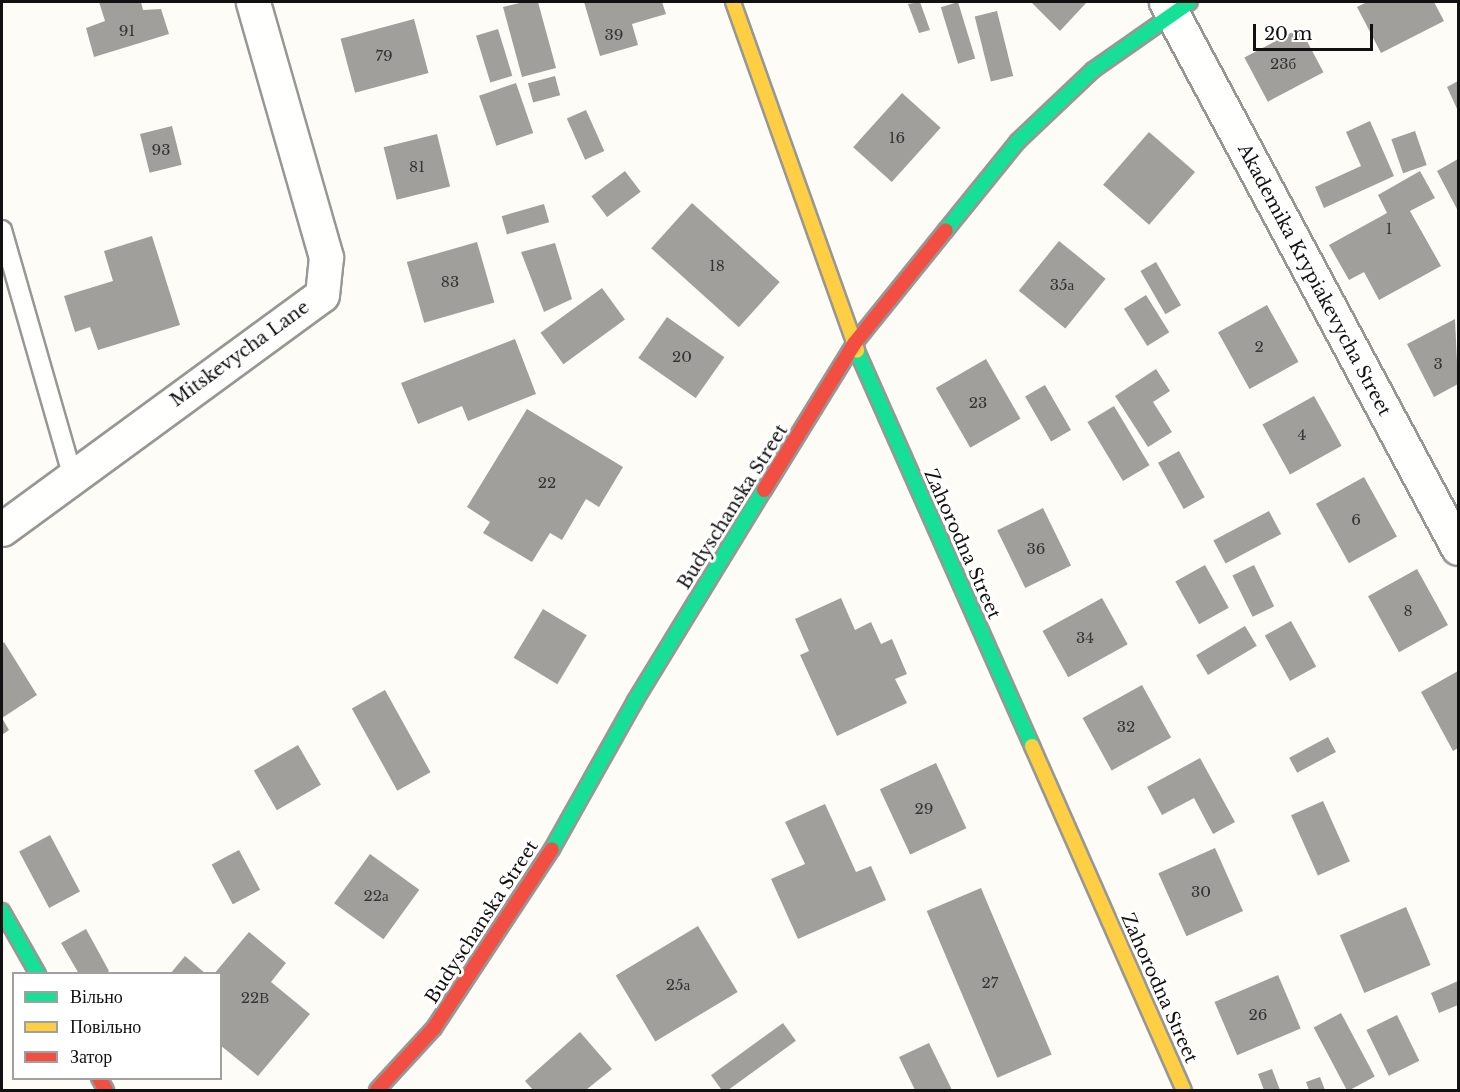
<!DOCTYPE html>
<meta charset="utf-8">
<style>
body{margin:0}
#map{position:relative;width:1460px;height:1092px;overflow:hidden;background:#fdfcf7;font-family:"Libre Baskerville",serif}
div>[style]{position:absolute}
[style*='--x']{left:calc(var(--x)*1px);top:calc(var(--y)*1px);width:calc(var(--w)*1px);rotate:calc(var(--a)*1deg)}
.building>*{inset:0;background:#a19f9c;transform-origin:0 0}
.roads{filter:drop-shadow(2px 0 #979795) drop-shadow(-2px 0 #979795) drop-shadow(0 2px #979795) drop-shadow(0 -2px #979795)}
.lane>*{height:18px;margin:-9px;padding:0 9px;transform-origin:9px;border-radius:9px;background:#fffffe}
.street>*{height:33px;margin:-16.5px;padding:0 16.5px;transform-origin:16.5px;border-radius:16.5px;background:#fffffe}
.fast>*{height:14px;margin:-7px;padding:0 7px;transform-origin:7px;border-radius:7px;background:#16e098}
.slow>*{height:14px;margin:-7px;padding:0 7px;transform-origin:7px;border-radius:7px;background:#ffcf43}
.jam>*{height:14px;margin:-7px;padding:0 7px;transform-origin:7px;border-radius:7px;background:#f24e42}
span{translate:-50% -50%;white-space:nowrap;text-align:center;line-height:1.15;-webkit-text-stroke:6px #fff;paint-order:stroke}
.number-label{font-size:15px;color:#353434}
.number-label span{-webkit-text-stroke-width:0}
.street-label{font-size:18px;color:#111}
.frame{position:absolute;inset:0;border:3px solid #111;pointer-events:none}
.legend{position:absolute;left:12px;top:972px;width:210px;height:108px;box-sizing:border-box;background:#fff;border:2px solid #a0a0a0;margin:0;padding:8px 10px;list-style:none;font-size:18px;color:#111}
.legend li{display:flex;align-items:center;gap:12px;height:30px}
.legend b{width:30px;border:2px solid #a0a0a0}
.scale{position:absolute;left:1253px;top:24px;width:120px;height:27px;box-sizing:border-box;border:3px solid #111;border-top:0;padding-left:8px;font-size:18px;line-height:21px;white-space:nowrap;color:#111;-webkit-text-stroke:4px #fff;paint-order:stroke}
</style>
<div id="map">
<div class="building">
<div style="clip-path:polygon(99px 2px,141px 2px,143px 10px,161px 9px,169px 34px,94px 57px,86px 28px,105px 21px)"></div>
<div style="clip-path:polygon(524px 2px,538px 2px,556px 68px,522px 77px,503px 7px)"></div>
<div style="clip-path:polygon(584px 2px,662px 2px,666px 14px,632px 24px,638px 45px,600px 56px)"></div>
<div style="clip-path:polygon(920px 2px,930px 30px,919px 33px,908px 4px)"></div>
<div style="left:958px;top:2px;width:59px;height:18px;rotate:73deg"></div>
<div style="clip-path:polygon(1031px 2px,1087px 2px,1060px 31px)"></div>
<div style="clip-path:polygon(1367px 2px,1434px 2px,1444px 21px,1381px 53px,1357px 7px)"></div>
<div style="left:997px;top:11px;width:67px;height:23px;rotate:76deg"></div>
<div style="left:414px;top:19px;width:56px;height:76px;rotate:75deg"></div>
<div style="left:1300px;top:28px;width:50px;height:63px;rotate:62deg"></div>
<div style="left:498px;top:29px;width:49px;height:23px;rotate:73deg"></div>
<div style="left:555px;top:76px;width:20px;height:28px;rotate:75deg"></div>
<div style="clip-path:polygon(1458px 81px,1458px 111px,1447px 87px)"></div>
<div style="left:516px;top:83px;width:53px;height:39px;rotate:71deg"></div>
<div style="left:902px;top:93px;width:52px;height:73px;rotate:42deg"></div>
<div style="left:586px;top:110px;width:45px;height:21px;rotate:66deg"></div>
<div style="clip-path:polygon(1370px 121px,1394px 176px,1324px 208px,1315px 187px,1361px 166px,1346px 132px)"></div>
<div style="left:172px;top:126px;width:40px;height:33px;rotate:76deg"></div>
<div style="left:1415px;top:131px;width:36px;height:25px;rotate:71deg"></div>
<div style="left:1149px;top:132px;width:61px;height:70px;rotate:41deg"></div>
<div style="left:437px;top:134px;width:54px;height:55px;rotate:76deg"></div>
<div style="clip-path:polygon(1458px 159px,1458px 211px,1437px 171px)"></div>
<div style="left:625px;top:171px;width:26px;height:42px;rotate:53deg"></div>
<div style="clip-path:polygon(1420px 171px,1435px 198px,1410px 211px,1441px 266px,1379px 300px,1364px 272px,1349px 280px,1329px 245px,1387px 213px,1378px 195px)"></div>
<div style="left:692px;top:203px;width:118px;height:61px;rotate:42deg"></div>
<div style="left:544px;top:204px;width:19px;height:44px;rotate:74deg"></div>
<div style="clip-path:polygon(152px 236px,180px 325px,98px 350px,90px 327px,75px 332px,64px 296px,113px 281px,104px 251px)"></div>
<div style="left:1059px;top:241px;width:60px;height:64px;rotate:39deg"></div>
<div style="left:477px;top:242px;width:63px;height:73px;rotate:74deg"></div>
<div style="clip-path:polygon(555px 243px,572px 299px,544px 312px,521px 252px)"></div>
<div style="left:1156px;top:262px;width:50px;height:18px;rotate:60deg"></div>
<div style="left:602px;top:288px;width:39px;height:76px;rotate:54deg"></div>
<div style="left:1146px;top:295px;width:44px;height:26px;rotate:58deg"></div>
<div style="left:1267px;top:305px;width:65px;height:56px;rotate:61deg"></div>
<div style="left:667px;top:317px;width:70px;height:50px;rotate:35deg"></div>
<div style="clip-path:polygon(1455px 319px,1458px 384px,1434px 397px,1407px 344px)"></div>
<div style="clip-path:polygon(515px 339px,536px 394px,468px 421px,462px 406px,418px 424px,401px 383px)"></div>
<div style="left:986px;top:359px;width:69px;height:58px;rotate:60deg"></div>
<div style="clip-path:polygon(1156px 369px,1170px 391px,1153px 402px,1172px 432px,1148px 447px,1115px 396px)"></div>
<div style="left:1045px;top:385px;width:52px;height:23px;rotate:60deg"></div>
<div style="left:1314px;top:396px;width:57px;height:59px;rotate:61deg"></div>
<div style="left:1114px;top:406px;width:69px;height:31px;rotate:59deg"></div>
<div style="clip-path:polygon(527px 409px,623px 467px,599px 507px,586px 499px,562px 540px,550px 533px,532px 562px,483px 533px,490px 522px,467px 507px)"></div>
<div style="left:1179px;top:451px;width:53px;height:24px;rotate:61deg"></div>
<div style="left:1364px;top:477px;width:68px;height:55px;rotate:61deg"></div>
<div style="left:1043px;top:508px;width:64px;height:51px;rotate:64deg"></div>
<div style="left:1269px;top:511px;width:26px;height:63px;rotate:62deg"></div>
<div style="left:1205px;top:565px;width:49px;height:34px;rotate:61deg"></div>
<div style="left:1254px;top:565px;width:46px;height:24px;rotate:64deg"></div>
<div style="left:1417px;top:569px;width:64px;height:56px;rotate:61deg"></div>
<div style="clip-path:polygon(841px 598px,855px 630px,871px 622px,881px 644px,892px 639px,907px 674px,895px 679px,907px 703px,837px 736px,800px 655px,809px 651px,795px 619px)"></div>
<div style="left:1102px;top:598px;width:53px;height:68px;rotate:61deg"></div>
<div style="left:543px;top:609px;width:51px;height:57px;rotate:31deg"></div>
<div style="left:1291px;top:621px;width:52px;height:30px;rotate:61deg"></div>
<div style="left:1245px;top:626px;width:23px;height:57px;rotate:59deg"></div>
<div style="clip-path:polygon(4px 642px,37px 695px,2px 718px,9px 730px,2px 735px,2px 644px)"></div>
<div style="clip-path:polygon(1458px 671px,1458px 748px,1453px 751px,1421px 692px)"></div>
<div style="left:1142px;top:685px;width:60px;height:68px;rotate:61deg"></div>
<div style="left:385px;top:690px;width:94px;height:38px;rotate:61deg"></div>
<div style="left:1328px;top:737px;width:17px;height:44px;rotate:62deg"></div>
<div style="left:298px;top:745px;width:46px;height:51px;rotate:60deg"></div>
<div style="clip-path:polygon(1200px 758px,1235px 822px,1213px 834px,1194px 798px,1162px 815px,1147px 787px)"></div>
<div style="left:936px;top:763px;width:72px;height:62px;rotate:65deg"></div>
<div style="left:1323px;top:801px;width:66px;height:35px;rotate:66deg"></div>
<div style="clip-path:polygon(825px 804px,856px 872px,871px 866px,886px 900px,798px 939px,771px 879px,805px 864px,785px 822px)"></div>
<div style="left:50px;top:835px;width:64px;height:35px;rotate:62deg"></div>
<div style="left:1215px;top:848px;width:69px;height:62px;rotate:66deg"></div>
<div style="left:239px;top:850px;width:45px;height:31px;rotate:62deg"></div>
<div style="left:370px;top:854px;width:61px;height:61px;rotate:36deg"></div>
<div style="left:981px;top:888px;width:181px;height:59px;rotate:67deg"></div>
<div style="left:1406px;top:907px;width:63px;height:72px;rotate:67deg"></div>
<div style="left:698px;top:926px;width:77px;height:96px;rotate:59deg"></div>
<div style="clip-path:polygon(86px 929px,109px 971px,106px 974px,79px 974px,61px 943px)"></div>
<div style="clip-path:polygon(249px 932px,286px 963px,271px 982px,310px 1014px,258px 1076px,220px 1045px,220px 974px,214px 974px)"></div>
<div style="clip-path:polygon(185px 956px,206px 974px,170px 974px)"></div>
<div style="left:1278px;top:975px;width:58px;height:69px;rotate:67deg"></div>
<div style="clip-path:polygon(1458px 981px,1458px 1005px,1439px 1013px,1431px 993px)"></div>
<div style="left:1341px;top:1013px;width:72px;height:31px;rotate:62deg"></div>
<div style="left:1397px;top:1015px;width:51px;height:34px;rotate:64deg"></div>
<div style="left:783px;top:1023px;width:22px;height:89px;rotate:54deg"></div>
<div style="clip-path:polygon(580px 1032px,612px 1069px,586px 1090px,533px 1090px,525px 1081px)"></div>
<div style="clip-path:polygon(929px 1043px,952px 1090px,915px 1090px,899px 1057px)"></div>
<div style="clip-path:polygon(1272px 1069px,1280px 1090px,1264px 1090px,1258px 1074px)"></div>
<div style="clip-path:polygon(1320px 1077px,1325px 1090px,1309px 1090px,1306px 1082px)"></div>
</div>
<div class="roads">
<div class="lane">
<div style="--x:2;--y:230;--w:257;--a:74"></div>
</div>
<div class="street">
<div style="--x:1166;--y:2;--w:619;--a:61.86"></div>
<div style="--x:2;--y:529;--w:396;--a:-36.2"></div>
<div style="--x:322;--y:295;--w:38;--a:-84"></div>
<div style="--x:326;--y:257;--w:265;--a:-106"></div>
</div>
<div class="fast">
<div style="--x:946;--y:230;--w:114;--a:-51"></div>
<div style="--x:1018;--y:141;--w:103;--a:-43.4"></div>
<div style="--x:1093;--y:70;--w:118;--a:-35"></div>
<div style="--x:857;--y:351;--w:432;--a:66.1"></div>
<div style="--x:552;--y:849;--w:170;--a:-60.7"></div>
<div style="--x:635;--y:701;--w:247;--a:-58.6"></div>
<div style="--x:2;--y:911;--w:73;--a:60.3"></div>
</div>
<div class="slow">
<div style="--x:733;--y:2;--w:370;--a:70.4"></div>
<div style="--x:1032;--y:746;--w:376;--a:66.2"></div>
</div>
<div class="jam">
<div style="--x:764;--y:490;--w:172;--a:-58.3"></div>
<div style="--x:854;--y:344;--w:146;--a:-51.1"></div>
<div style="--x:99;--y:1078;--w:14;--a:60"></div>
<div style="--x:377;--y:1090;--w:84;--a:-47.4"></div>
<div style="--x:434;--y:1028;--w:214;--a:-56.6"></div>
</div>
</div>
<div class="number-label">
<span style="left:127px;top:31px">91</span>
<span style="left:614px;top:35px">39</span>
<span style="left:384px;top:56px">79</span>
<span style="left:1283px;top:64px">23б</span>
<span style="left:897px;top:138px">16</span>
<span style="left:161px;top:150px">93</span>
<span style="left:417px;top:167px">81</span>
<span style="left:1389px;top:229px">1</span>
<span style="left:717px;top:266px">18</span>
<span style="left:450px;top:282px">83</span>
<span style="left:1062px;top:285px">35а</span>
<span style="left:1259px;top:347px">2</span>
<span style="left:682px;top:357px">20</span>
<span style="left:1438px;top:364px">3</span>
<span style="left:978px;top:403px">23</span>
<span style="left:1302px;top:435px">4</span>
<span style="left:547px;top:483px">22</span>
<span style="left:1356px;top:520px">6</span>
<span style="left:1036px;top:549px">36</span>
<span style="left:1408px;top:611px">8</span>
<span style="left:1085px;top:638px">34</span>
<span style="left:1126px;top:727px">32</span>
<span style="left:924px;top:809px">29</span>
<span style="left:1201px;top:892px">30</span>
<span style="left:376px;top:896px">22а</span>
<span style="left:990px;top:983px">27</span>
<span style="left:678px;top:985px">25а</span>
<span style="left:255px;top:998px">22В</span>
<span style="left:1258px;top:1015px">26</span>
</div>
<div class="street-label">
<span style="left:1314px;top:280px;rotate:62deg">Akademika Krypiakevycha Street</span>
<span style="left:240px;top:354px;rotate:-36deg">Mitskevycha Lane</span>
<span style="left:733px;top:507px;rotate:-58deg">Budyschanska Street</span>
<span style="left:962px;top:544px;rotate:66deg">Zahorodna Street</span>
<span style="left:482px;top:922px;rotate:-57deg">Budyschanska Street</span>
<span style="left:1159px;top:988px;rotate:66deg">Zahorodna Street</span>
</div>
<div class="frame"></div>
<ul class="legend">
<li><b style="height:8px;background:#16e098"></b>Вільно</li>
<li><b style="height:8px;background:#ffcf43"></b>Повільно</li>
<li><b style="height:8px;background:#f24e42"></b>Затор</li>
</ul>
<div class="scale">20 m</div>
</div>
